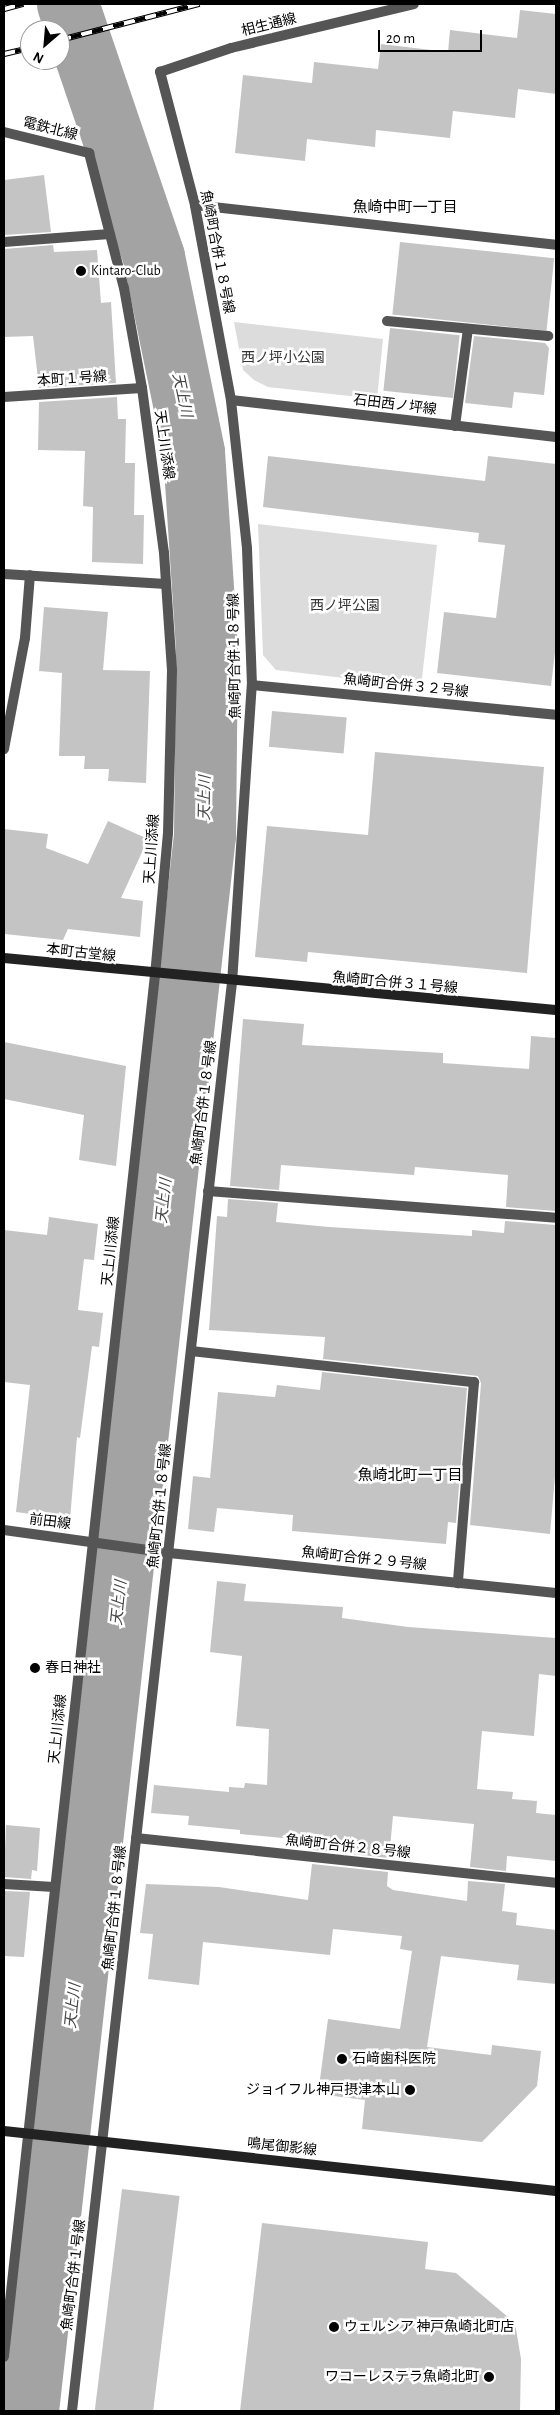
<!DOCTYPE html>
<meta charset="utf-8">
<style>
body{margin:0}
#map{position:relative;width:560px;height:2415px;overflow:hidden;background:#fff;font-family:"Alegreya Sans","Noto Sans JP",sans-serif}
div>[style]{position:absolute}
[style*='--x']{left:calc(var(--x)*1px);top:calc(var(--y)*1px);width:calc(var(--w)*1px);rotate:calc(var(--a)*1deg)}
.green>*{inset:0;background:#dcdcdc}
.river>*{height:62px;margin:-31px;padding:0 31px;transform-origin:31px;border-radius:31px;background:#a3a3a3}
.building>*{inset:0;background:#c4c4c4;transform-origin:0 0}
.lane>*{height:10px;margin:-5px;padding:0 5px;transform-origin:5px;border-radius:5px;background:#555}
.street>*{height:10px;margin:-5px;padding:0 5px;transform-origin:5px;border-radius:5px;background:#555}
.secondary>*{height:10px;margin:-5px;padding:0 5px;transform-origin:5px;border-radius:5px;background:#222}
.rail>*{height:5.5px;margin-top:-2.75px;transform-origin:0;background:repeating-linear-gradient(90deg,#fff 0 11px,#000 0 22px);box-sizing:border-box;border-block:1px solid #000}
.dots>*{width:14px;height:14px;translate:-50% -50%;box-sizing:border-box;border:2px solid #fff;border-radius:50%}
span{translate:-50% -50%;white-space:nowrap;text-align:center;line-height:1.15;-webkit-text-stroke:5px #fff;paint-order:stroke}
.street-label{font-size:14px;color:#000}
.poi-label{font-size:14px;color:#000}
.left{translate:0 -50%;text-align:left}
.right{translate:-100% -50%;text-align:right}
.park-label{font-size:14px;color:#333}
.neighbourhood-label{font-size:15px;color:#000}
.water-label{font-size:15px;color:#444;font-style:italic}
.frame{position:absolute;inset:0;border:5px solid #000;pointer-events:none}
.north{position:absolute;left:20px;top:20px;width:50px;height:50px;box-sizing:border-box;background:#fff;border:1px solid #999;border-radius:50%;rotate:207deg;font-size:14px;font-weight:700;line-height:20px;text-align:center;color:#000}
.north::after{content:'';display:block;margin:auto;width:18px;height:22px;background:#000;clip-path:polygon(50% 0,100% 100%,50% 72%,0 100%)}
.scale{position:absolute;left:378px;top:30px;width:104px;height:22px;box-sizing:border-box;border:2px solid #000;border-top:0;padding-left:6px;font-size:15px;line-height:18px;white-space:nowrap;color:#000;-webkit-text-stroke:4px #fff;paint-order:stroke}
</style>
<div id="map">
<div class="green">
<div style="clip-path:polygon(234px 322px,383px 339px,377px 399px,268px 387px,254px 380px,243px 370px)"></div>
<div style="clip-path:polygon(258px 524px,437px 545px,421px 687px,276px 670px,263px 655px)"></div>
</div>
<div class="river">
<div style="--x:28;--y:2411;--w:1585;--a:-83.59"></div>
<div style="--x:205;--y:836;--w:188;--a:-89.4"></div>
<div style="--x:207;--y:648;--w:196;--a:-93.8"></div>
<div style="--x:194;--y:452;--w:199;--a:-101.6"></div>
<div style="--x:154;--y:257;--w:267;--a:-108.8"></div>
</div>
<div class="building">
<div style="clip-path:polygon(520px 10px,556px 14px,556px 94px,518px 89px,515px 118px,453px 111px,450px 138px,376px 130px,375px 147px,307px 139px,305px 161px,235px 153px,243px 75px,312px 83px,314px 62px,378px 69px,381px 44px,448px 52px,450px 30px,517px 38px)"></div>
<div style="clip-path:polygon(44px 175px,51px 232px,4px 235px,4px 180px)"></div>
<div style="left:400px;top:242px;width:155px;height:73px;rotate:6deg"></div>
<div style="clip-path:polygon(53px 245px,54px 252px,97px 250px,101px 303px,111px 302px,116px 383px,39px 388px,33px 336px,4px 337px,4px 249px)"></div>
<div style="left:390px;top:328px;width:70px;height:63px;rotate:6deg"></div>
<div style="clip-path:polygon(474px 336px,545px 343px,549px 348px,544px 395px,514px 392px,512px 408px,465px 403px)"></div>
<div style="clip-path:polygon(117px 397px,118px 419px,126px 419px,125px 463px,135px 463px,134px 515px,144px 515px,143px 564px,92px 562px,93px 507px,83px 506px,85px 451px,38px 450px,39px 402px)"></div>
<div style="clip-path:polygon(268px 456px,485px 481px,488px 456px,556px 464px,556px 644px,551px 686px,437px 673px,444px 612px,496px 618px,505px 545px,478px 542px,479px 533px,263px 507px)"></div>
<div style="clip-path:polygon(44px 607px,108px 612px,103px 670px,150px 671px,146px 783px,108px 781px,109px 769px,84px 769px,85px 756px,59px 756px,62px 673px,39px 671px)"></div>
<div style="left:272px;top:711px;width:75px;height:36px;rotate:5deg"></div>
<div style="clip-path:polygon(375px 752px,544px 767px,527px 973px,308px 952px,307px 962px,255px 957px,267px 826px,368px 835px)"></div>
<div style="clip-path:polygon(108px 821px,148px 839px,121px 898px,143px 901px,140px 937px,68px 929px,63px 940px,4px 934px,4px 829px,48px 834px,46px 848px,88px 864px)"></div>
<div style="clip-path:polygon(243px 1019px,304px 1024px,302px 1045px,443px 1053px,443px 1063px,529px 1069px,531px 1036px,556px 1038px,556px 1211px,506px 1207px,508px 1175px,415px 1167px,414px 1175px,281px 1165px,279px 1190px,230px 1186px)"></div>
<div style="clip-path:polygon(4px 1042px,126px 1066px,116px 1166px,79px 1160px,84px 1115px,4px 1099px)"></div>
<div style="clip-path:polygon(228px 1199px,278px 1203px,276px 1222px,329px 1227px,472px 1236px,472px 1230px,504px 1233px,505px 1221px,556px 1225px,556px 1465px,550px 1534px,470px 1525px,481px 1383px,478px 1376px,323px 1359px,325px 1337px,209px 1330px,217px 1216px,227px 1217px)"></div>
<div style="clip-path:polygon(49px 1217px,98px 1224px,94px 1260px,84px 1259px,78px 1310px,103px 1313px,99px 1347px,92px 1346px,80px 1438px,77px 1437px,70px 1519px,16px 1512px,30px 1385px,4px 1382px,4px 1230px,47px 1235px)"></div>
<div style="clip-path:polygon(322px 1372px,467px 1388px,456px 1523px,448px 1522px,446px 1544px,292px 1531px,293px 1515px,217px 1508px,214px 1532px,188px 1529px,193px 1476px,210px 1478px,218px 1392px,275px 1397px,277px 1385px,320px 1390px)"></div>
<div style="clip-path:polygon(217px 1581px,246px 1584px,244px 1601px,343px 1607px,342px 1618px,408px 1627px,556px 1638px,556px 1676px,539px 1674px,534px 1736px,482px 1731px,477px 1789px,513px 1792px,512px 1799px,537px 1801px,536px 1813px,556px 1815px,556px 1861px,507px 1856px,506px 1871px,470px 1867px,474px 1824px,393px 1816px,389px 1858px,313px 1850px,314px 1841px,240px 1834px,240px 1830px,188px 1825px,189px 1816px,151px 1813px,154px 1785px,229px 1792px,229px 1787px,244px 1788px,245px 1783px,267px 1785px,269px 1729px,236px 1726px,242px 1656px,210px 1652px)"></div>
<div style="clip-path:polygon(6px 1825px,40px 1828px,37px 1871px,32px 1870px,31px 1879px,4px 1877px)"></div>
<div style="clip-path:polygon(312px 1864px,388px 1872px,387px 1886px,393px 1890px,467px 1901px,468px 1881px,505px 1884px,502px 1911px,517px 1913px,516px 1925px,556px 1930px,556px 1984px,517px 1980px,519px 1965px,441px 1956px,427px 2047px,491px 2055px,492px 2045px,541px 2051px,537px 2086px,482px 2142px,362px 2129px,365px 2100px,318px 2094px,328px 2019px,400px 2029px,412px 1951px,400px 1949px,402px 1936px,333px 1929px,330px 1955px,203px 1942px,199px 1985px,148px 1979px,153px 1934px,140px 1933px,146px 1884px,219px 1887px,308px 1900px)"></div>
<div style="clip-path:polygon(4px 1891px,30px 1892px,24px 1957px,4px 1956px)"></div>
<div style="left:122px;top:2189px;width:58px;height:224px;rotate:7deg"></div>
<div style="clip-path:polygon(262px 2223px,428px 2242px,425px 2269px,456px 2273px,515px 2323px,521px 2359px,520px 2411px,240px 2411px)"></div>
</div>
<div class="lane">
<div style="--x:195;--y:205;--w:363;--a:6.3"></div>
<div style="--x:387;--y:321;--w:162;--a:5.3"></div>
<div style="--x:455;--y:426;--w:98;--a:-82.4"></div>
<div style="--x:4;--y:749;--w:113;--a:-79.3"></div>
<div style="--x:25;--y:638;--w:63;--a:-85.5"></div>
<div style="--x:208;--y:1191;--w:349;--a:4.4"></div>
<div style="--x:191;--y:1351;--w:285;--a:6.3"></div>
<div style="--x:474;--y:1382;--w:202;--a:94.6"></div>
</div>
<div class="street">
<div style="--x:4;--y:132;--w:88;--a:13.9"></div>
<div style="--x:89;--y:153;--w:139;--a:75.5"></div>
<div style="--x:124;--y:288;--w:102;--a:79.8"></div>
<div style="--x:142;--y:388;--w:166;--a:82.4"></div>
<div style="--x:164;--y:553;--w:117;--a:86.1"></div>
<div style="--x:172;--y:670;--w:163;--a:91.4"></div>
<div style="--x:168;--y:833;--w:143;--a:95.2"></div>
<div style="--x:155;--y:975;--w:1390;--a:96.24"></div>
<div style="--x:4;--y:242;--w:106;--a:-4.3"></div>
<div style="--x:4;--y:397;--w:138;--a:-3.7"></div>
<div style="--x:231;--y:400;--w:327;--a:6.5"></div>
<div style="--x:4;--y:574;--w:162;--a:3.5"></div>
<div style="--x:252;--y:685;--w:305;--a:5.6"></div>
<div style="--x:4;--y:1530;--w:167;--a:7.9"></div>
<div style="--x:169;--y:1553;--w:389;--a:5.9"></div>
<div style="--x:136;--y:1838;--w:422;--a:6.1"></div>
<div style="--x:4;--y:1884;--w:50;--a:3.4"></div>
<div style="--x:72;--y:2411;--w:1437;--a:-83.61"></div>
<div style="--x:232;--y:983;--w:299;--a:-86.2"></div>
<div style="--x:252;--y:685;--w:137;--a:-92.1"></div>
<div style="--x:247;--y:548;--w:149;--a:-96.2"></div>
<div style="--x:231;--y:400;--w:198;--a:-100.5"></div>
<div style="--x:195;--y:205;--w:138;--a:-104.7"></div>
<div style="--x:160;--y:72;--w:75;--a:-18.7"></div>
<div style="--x:231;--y:48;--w:188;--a:-13.5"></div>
</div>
<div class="secondary">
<div style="--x:4;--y:958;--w:554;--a:5.38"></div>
<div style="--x:4;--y:2131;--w:555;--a:6.2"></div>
</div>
<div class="rail">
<div style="--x:4;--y:9;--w:20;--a:-15"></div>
<div style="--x:60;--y:40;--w:144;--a:-14.5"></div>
<div style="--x:4;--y:54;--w:27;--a:-13"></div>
</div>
<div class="dots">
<div style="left:81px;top:271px;background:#000"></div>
<div style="left:35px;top:1668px;background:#000"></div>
<div style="left:342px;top:2059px;background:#000"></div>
<div style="left:410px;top:2090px;background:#000"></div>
<div style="left:334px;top:2327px;background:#000"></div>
<div style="left:489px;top:2377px;background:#000"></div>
</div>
<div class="street-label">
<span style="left:269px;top:25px;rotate:-14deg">相生通線</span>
<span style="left:50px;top:129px;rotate:14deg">電鉄北線</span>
<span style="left:217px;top:252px;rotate:79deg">魚崎町合併１８号線</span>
<span style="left:72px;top:379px;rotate:-4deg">本町１号線</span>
<span style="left:395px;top:405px;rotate:7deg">石田西ノ坪線</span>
<span style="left:164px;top:445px;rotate:82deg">天上川添線</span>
<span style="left:235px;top:656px;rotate:-91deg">魚崎町合併１８号線</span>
<span style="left:406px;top:686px;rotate:6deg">魚崎町合併３２号線</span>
<span style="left:152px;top:849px;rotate:-86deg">天上川添線</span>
<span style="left:81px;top:953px;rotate:6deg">本町古堂線</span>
<span style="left:395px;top:983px;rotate:5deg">魚崎町合併３１号線</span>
<span style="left:204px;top:1103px;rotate:-83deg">魚崎町合併１８号線</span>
<span style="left:111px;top:1251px;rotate:-84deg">天上川添線</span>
<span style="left:160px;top:1506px;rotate:-84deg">魚崎町合併１８号線</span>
<span style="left:50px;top:1522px;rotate:7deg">前田線</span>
<span style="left:364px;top:1559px;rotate:6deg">魚崎町合併２９号線</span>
<span style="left:58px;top:1729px;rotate:-84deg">天上川添線</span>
<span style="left:348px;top:1847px;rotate:6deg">魚崎町合併２８号線</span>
<span style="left:115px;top:1908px;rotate:-84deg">魚崎町合併１８号線</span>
<span style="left:282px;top:2147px;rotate:6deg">鳴尾御影線</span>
<span style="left:74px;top:2275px;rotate:-83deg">魚崎町合併１号線</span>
</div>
<div class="poi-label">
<span class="left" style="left:91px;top:271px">Kintaro-Club</span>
<span class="left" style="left:45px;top:1668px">春日神社</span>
<span class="left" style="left:352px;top:2059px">石﨑歯科医院</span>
<span class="right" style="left:400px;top:2090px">ジョイフル神戸摂津本山</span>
<span class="left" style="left:344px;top:2327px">ウェルシア 神戸魚崎北町店</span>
<span class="right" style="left:479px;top:2377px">ワコーレステラ魚崎北町</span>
</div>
<div class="park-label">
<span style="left:283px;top:358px">西ノ坪小公園</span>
<span style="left:345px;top:606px">西ノ坪公園</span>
</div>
<div class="neighbourhood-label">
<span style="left:405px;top:208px">魚崎中町一丁目</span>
<span style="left:410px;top:1476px">魚崎北町一丁目</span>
</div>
<div class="water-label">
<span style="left:182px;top:395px;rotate:78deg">天上川</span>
<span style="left:205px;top:798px;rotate:-89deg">天上川</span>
<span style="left:164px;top:1201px;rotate:-84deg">天上川</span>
<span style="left:119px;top:1603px;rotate:-84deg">天上川</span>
<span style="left:73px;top:2006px;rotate:-84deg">天上川</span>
</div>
<div class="frame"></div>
<div class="north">N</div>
<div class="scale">20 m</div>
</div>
